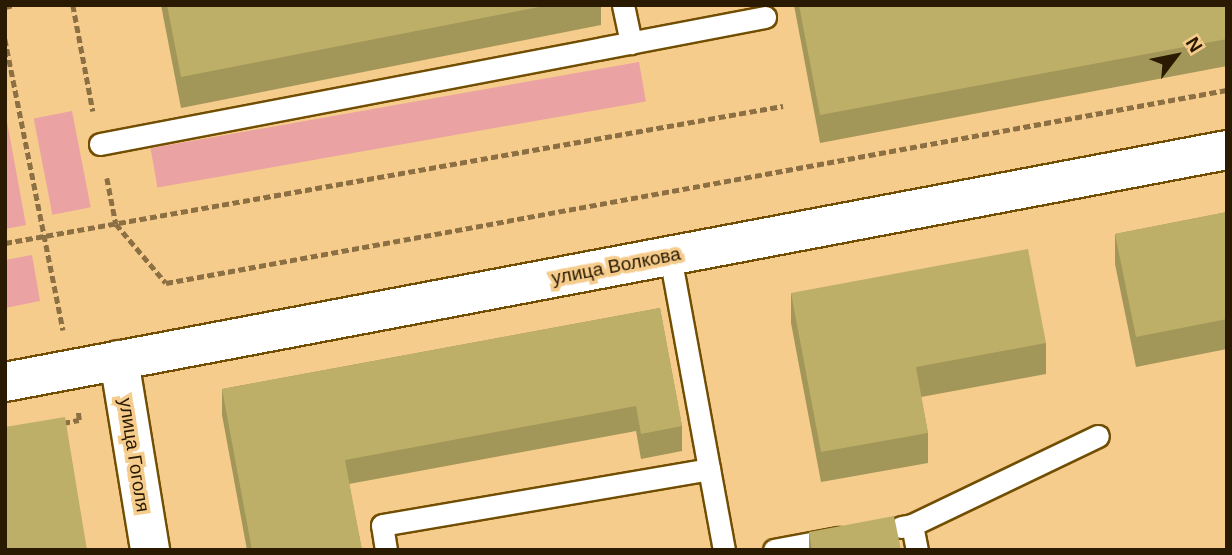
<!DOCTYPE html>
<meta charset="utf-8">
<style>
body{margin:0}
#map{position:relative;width:1232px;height:555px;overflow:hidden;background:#f5cc8c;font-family:Helvetica,sans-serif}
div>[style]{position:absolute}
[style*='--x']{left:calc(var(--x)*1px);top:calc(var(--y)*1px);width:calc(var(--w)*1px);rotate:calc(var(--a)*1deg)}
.green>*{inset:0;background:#eaa2a3;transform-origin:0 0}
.path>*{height:4.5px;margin-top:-2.25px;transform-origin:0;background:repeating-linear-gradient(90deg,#8c7044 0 7px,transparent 0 10.5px)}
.roads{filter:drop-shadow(2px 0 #714e02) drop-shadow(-2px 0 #714e02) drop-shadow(0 2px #714e02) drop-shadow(0 -2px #714e02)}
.service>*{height:21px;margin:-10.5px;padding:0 10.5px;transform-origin:10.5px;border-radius:10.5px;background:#fff}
.minor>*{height:38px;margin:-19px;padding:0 19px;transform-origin:19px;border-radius:19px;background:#fff}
.wall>*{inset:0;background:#a39659}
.building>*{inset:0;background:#bdaf68}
span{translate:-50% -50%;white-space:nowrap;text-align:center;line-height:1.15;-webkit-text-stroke:7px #f5cc8c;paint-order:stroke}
.street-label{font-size:19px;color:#291a01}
.frame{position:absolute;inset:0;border:7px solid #291a01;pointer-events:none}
.north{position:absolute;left:1141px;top:21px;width:70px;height:70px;-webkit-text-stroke:5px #f5cc8c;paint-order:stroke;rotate:58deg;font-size:19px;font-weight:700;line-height:28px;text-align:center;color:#291a01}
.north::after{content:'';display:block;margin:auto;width:24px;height:32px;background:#291a01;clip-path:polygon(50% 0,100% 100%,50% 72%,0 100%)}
</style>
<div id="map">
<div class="green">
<div style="left:639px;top:62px;width:40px;height:496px;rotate:80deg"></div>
<div style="clip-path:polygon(5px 111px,26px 225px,5px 229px)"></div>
<div style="left:72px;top:111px;width:98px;height:39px;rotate:79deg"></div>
<div style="clip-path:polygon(32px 255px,40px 301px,5px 308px,5px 260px)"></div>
</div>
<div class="path">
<div style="--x:73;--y:5;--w:108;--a:79.3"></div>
<div style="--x:5;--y:7;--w:9;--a:-13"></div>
<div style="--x:5;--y:39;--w:297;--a:78.7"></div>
<div style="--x:107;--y:178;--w:47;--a:78.9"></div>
<div style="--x:116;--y:224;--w:77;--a:49.7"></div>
<div style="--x:166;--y:283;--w:1078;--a:-10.31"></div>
<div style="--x:5;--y:243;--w:790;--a:-9.99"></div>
<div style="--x:63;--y:423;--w:16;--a:-11"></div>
<div style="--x:79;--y:420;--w:9;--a:-96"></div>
</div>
<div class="roads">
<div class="service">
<div style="--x:623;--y:5;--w:39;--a:78"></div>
<div style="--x:100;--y:144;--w:677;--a:-10.81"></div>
<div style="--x:670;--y:256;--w:299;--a:79.6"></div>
<div style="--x:912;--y:525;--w:206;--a:-25.6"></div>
<div style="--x:901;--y:527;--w:11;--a:-10"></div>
<div style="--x:912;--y:525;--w:25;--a:79"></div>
<div style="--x:386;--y:550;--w:25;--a:-99"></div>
<div style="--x:382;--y:525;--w:332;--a:-9.7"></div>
<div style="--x:774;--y:550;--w:65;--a:-10.6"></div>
</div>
<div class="minor">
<div style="--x:119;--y:360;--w:193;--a:80.7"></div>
<div style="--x:5;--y:382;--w:1244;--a:-10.75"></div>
</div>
</div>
<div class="wall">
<div style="clip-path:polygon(161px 5px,601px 5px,601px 25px,181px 108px)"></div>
<div style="clip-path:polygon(794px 5px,1227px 5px,1227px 66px,820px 143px)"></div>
<div style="clip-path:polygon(1227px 212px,1227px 349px,1136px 367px,1115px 264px,1115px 234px)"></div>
<div style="clip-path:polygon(791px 293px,1046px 343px,1046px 374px,921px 397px,928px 433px,928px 463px,821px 482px,791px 323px)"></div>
<div style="clip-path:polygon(660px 308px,682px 426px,682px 451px,641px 459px,636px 431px,349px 484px,362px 550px,247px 550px,222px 415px,222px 389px)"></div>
<div style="clip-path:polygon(809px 532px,901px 550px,809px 550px)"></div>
</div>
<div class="building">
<div style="clip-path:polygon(167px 5px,549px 5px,181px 77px)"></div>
<div style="clip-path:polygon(799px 5px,1227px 5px,1227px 39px,820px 115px)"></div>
<div style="clip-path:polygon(1227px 212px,1227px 319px,1136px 337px,1115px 234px)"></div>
<div style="clip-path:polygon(1028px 249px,1046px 343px,916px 367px,928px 433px,821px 452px,791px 293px)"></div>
<div style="clip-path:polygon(660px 308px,682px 426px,641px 434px,636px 406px,345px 460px,362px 550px,252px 550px,222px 389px)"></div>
<div style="clip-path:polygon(65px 417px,87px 550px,5px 550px,5px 427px)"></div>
<div style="clip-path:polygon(894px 516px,901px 550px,812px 550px,809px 532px)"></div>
</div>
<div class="street-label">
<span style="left:616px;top:266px;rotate:-11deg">улица Волкова</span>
<span style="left:134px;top:455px;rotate:81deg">улица Гоголя</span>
</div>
<div class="frame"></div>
<div class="north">N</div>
</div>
